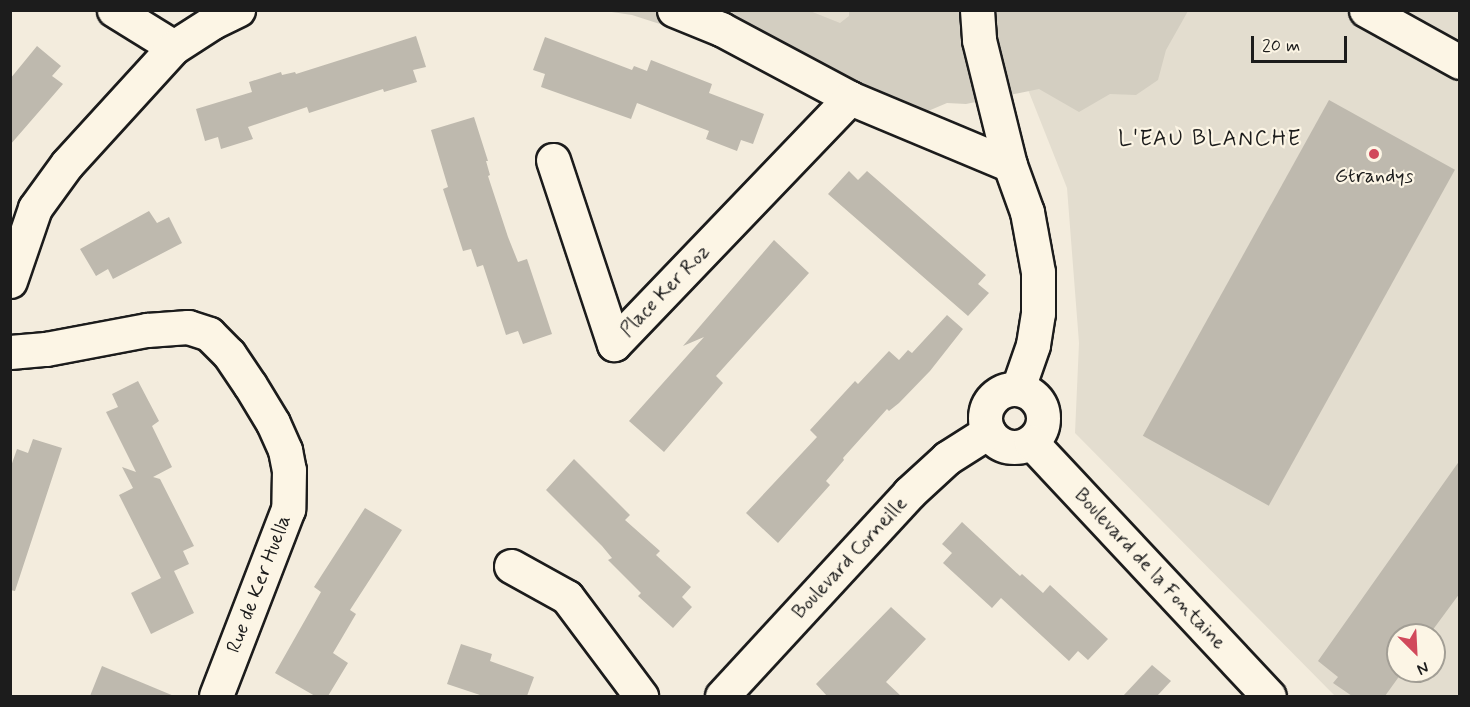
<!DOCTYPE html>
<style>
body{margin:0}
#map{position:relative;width:1470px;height:707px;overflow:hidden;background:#f3ecdd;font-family:Mynerve,sans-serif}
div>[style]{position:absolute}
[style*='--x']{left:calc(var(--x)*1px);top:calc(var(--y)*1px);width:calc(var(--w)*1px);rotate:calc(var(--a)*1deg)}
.built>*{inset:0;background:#e3ddcf}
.green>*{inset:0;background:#d3cec1}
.building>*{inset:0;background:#beb9ae;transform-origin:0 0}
.roads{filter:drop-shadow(2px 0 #1c1c1c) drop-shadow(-2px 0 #1c1c1c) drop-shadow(0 2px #1c1c1c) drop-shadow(0 -2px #1c1c1c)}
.street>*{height:33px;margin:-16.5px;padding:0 16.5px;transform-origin:16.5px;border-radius:16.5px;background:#fcf5e5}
.street>.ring{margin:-16.5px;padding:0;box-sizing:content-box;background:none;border:33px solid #fcf5e5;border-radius:50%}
.secondary>*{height:33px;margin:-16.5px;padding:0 16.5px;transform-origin:16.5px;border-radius:16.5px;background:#fcf5e5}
.dots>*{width:16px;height:16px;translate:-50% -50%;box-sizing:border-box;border:3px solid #fcf5e5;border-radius:50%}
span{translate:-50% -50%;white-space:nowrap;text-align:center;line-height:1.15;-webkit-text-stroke:4.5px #fcf5e5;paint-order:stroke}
.poi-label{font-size:20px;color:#1c1c1c}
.street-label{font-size:20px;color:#1c1c1c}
.quarter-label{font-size:22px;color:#1c1c1c;letter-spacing:1.5px}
.frame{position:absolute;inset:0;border:12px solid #1c1c1c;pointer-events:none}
.north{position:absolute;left:1386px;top:623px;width:60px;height:60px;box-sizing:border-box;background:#fcf5e5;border:2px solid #a29e95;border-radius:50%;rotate:156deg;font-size:16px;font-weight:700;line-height:24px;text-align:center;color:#1c1c1c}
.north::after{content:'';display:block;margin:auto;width:21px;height:27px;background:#d1495b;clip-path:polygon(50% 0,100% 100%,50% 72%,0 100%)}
.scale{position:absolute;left:1251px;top:36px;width:96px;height:27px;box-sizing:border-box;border:3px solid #1c1c1c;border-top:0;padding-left:8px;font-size:18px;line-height:21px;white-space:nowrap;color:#1c1c1c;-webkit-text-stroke:4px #fcf5e5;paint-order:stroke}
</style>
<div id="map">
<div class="built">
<div style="clip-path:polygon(evenodd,756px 11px,1459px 11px,1459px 696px,1335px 696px,1075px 433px,1079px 343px,1067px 188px,1021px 72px,756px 11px,1398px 635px,1434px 635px,1434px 671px,1398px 671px,1398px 635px)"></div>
</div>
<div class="green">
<div style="clip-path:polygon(849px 10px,1188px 11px,1166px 50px,1158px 80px,1136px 95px,1110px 94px,1079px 112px,1039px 89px,966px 104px,947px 103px,914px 117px,876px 99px,806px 94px,750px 53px,632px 15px,605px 11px,810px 11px,840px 23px,849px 16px)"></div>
</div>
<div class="building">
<div style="clip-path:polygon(416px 36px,426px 67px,413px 70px,417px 82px,384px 92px,383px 89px,309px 113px,307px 107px,248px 127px,253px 139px,221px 149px,218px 137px,205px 141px,196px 109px,252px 92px,249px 82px,281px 72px,282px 75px,295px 72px,296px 74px)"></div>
<div style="clip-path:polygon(545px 37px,632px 70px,634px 66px,647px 71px,651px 60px,712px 84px,709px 93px,764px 114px,753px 144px,741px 140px,737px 151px,706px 139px,709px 131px,637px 103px,631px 119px,541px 87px,545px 74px,533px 70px)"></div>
<div style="clip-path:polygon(37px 46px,61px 66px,52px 76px,63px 84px,10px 145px,10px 79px)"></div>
<div style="left:1329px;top:100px;width:144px;height:384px;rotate:29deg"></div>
<div style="clip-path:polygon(474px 117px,488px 161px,486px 161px,490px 175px,488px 176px,508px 237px,518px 262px,527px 259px,552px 334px,523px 344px,518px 331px,506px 335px,483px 265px,477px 267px,471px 249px,463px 251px,443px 189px,448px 187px,431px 130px)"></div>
<div style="clip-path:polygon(849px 171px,858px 180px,867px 171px,986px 275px,978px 284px,989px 293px,968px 316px,828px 194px)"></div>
<div style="clip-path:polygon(149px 211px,157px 223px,169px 217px,182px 243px,113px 279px,108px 269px,96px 276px,80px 249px)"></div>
<div style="clip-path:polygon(774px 240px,809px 273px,716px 376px,723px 383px,664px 452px,629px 421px,704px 337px,683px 346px)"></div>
<div style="clip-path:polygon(947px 315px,963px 329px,930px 371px,899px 403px,889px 411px,887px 409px,843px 458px,844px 460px,826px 481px,830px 485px,778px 543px,746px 513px,817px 437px,810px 430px,855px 381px,858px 384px,889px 351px,899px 360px,908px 350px,912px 353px)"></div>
<div style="clip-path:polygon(138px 381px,159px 421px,152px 426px,172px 467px,153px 477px,160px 479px,194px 546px,183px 551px,189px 564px,174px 571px,194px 613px,151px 634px,131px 593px,161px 578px,119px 495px,133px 488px,122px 467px,136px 472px,106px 412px,118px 407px,112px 394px)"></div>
<div style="clip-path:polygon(33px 439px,62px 448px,15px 591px,10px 590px,10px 469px,17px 449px,28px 453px)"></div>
<div style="clip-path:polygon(574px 459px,630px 515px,625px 520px,660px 551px,656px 555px,691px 587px,682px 597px,692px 607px,673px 628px,638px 596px,641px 593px,608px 560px,612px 558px,602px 546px,546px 490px)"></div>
<div style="clip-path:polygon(1460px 460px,1460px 593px,1429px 635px,1398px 635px,1398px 671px,1403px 671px,1385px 696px,1352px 696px,1333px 683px,1338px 677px,1318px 661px)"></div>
<div style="clip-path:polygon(365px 508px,402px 530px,350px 610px,356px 614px,333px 653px,348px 663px,328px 696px,315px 696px,275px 673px,321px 592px,314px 587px)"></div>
<div style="clip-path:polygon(962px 522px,1020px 576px,1022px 574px,1043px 593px,1050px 585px,1108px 639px,1088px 660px,1078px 651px,1069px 661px,1001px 598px,992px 608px,943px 563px,952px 553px,942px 544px)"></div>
<div style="clip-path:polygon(891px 607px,926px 639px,886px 682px,901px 696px,827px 696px,816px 684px)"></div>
<div style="clip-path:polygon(461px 644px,492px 654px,490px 661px,534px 677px,527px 696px,483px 696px,447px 684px)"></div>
<div style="clip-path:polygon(1152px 665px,1171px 681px,1157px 696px,1123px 696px)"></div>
<div style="clip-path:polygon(102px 666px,174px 696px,90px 696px)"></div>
</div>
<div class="roads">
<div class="street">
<div style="--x:114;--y:10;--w:70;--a:31.7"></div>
<div style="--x:674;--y:10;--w:51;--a:22"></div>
<div style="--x:721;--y:29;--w:146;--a:28.1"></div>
<div style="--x:850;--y:98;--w:173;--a:22.7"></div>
<div style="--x:977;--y:10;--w:30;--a:86"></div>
<div style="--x:979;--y:40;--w:129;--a:76.1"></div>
<div style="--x:1010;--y:165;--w:50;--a:70.1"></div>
<div style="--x:1027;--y:212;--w:61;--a:79.6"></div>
<div style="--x:1038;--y:272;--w:41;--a:90"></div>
<div style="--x:1038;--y:313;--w:32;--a:99"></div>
<div style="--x:1033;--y:345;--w:46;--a:109.2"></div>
<div style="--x:553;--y:160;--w:194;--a:71.7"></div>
<div style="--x:614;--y:344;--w:341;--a:-46.2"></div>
<div style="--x:10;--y:281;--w:77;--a:-71.1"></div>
<div style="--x:35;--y:208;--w:54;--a:-54"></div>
<div style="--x:67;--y:164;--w:159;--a:-47.6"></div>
<div style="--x:174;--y:47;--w:46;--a:-32.7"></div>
<div style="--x:213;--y:22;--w:28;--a:-26"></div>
<div style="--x:10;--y:352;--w:36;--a:-5"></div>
<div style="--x:46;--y:349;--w:103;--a:-10.7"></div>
<div style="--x:147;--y:330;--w:41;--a:-4.2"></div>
<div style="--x:188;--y:327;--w:22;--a:18"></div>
<div style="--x:209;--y:334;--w:28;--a:45"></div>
<div style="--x:229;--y:354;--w:37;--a:56"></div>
<div style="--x:250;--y:385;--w:44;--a:58.8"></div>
<div style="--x:273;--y:423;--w:30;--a:66"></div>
<div style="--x:285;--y:450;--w:20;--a:79"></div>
<div style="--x:289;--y:470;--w:39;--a:91"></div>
<div style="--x:288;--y:509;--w:200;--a:111.1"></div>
<div class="ring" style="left:985px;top:389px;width:25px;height:25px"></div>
<div style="--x:1031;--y:442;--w:348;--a:46.9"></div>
<div style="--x:511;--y:566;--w:64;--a:29"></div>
<div style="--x:567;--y:597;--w:124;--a:53.2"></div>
<div style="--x:722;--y:696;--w:276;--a:-47.3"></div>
<div style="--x:909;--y:493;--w:52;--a:-42.6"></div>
<div style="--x:947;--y:458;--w:49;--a:-32.4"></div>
</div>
<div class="secondary">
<div style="--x:1366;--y:10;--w:107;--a:29"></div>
</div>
</div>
<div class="dots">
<div style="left:1374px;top:154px;background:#d1495b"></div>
</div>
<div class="poi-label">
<span style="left:1374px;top:176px">Gtrandys</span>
</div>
<div class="street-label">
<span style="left:665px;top:291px;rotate:-46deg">Place Ker Roz</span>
<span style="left:850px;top:558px;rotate:-47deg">Boulevard Corneille</span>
<span style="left:1150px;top:569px;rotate:47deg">Boulevard de la Fontaine</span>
<span style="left:259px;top:584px;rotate:-69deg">Rue de Ker Huella</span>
</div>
<div class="quarter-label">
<span style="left:1210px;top:140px">L'EAU BLANCHE</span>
</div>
<div class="frame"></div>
<div class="north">N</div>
<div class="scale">20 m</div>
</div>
